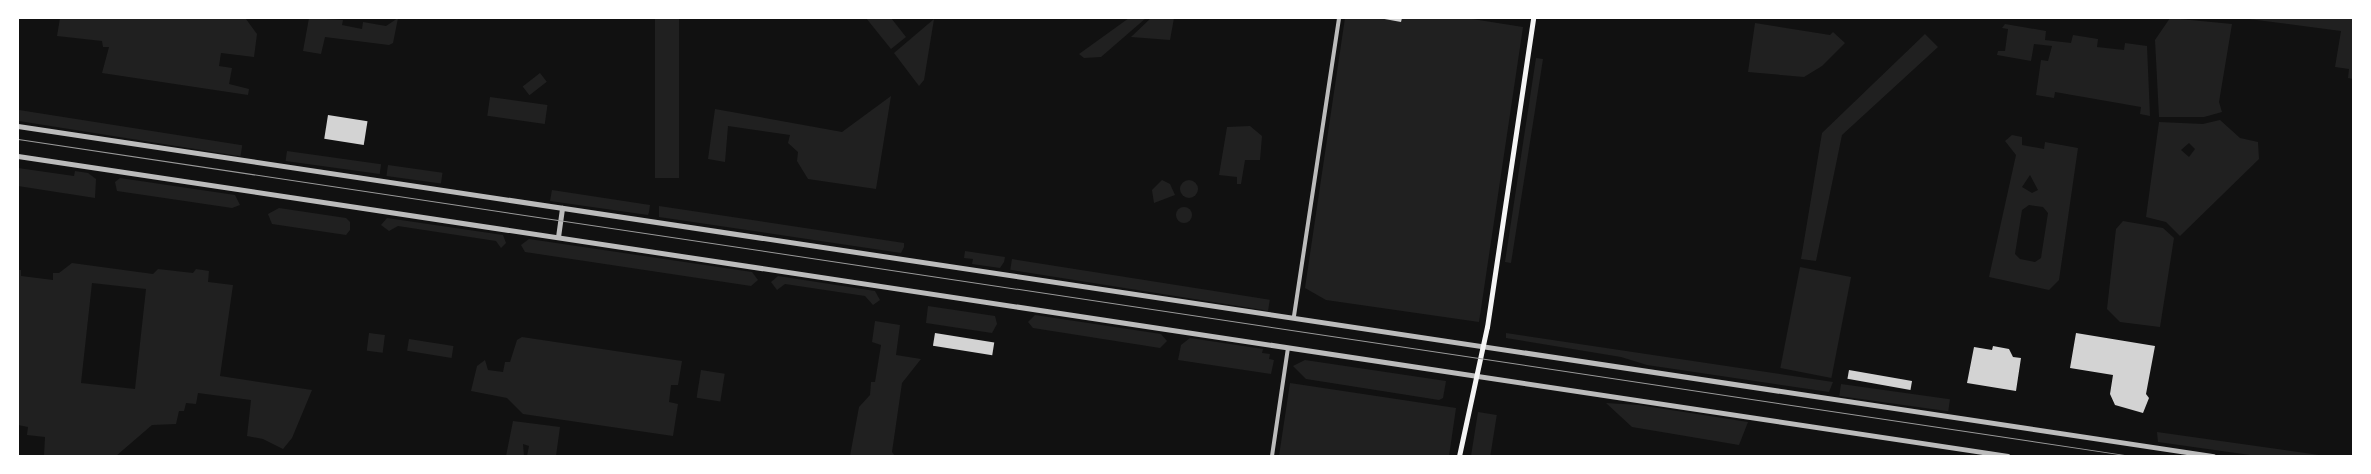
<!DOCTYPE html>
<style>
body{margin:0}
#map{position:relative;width:2371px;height:474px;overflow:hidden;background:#111;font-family:"Alegreya Sans",sans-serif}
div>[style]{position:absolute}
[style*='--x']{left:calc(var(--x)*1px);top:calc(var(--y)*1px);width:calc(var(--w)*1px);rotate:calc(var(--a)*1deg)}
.green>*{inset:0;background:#202020;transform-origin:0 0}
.round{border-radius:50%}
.building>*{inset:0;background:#d3d3d3;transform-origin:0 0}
.minor>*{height:4px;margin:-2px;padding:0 2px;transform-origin:2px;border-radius:2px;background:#bcbcbc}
.tertiary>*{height:4.5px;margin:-2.25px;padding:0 2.25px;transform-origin:2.25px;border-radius:2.25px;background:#bcbcbc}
.secondary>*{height:5px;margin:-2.5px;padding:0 2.5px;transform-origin:2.5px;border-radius:2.5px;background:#f5f5f5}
.tram>*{height:1px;margin:-0.5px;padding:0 0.5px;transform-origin:0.5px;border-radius:0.5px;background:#9a9a9a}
span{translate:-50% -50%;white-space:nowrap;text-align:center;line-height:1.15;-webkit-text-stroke:4px #fff;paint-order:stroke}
.frame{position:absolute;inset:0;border:19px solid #fff;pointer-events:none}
</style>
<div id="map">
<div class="green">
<div style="clip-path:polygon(60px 18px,246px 19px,257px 34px,254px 57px,221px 53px,219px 66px,232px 68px,229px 84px,249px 89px,248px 95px,102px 73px,109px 47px,103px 47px,102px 41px,57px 36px)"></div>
<div style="clip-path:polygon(309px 18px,343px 20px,342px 25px,362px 29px,363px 22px,386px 26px,398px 18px,393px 43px,389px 45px,325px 37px,321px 54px,303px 51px)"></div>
<div style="left:655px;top:18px;width:24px;height:160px"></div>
<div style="clip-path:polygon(866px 18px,891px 18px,906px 37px,891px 49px)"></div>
<div style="clip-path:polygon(1129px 18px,1146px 18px,1101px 57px,1084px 58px,1079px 54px)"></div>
<div style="clip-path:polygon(1151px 18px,1174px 18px,1170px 40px,1131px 37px)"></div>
<div style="clip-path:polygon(1345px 18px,1466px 18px,1523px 27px,1479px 322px,1326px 300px,1305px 288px)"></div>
<div style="clip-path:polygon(2170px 18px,2232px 24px,2219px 102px,2222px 112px,2204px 117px,2159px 117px,2155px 40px)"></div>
<div style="clip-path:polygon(2241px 18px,2353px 18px,2353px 79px,2348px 78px,2349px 69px,2335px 67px,2341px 31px)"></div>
<div style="clip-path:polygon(934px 19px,924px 80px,919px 86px,894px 53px)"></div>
<div style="clip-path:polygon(1755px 23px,1830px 35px,1833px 32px,1845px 43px,1822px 66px,1804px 77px,1748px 72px)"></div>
<div style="clip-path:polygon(2005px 24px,2046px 31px,2045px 40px,2071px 43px,2073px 35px,2098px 39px,2097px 47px,2124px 50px,2125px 43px,2147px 46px,2150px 116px,2140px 114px,2141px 107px,2055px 92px,2054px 98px,2036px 95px,2041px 60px,2048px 61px,2052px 46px,2034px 44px,2031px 61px,1997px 55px,1998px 51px,2005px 51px,2008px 29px,2002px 28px)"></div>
<div style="clip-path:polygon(1925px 34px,1938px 47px,1842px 135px,1816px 261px,1801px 259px,1822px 133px)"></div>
<div style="clip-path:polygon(1536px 58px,1543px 59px,1511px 263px,1505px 262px)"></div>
<div style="left:540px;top:73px;width:11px;height:22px;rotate:52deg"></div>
<div style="clip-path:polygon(891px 96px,876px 189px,808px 179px,797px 161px,798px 152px,788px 143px,790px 135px,728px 126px,725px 162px,708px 159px,715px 109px,842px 132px)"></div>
<div style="left:490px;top:97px;width:58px;height:19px;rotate:8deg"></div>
<div style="left:19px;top:110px;width:226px;height:11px;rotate:9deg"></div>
<div style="clip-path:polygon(evenodd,2220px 120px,2240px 138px,2258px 142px,2259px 159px,2180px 236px,2166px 222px,2146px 217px,2159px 122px,2203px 124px,2220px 120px,2189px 143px,2195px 149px,2189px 157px,2181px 150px,2189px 143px)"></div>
<div style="clip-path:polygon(1250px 126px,1262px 136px,1260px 160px,1245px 160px,1241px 184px,1237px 184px,1237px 177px,1219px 175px,1227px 127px)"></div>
<div style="clip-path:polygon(evenodd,2012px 135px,2022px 137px,2022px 145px,2044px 149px,2045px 142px,2078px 148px,2059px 280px,2049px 290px,1989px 277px,2016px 155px,2005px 141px,2012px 135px,2030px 175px,2038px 190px,2032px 193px,2022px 187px,2030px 175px,2012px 135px,2029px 205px,2043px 207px,2048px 213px,2041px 258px,2035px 262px,2020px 259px,2015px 254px,2022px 210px,2029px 205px)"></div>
<div style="left:287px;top:151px;width:95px;height:10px;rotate:8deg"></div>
<div style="left:388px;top:165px;width:55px;height:11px;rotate:8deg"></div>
<div style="clip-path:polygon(18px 168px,74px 176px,75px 171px,88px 173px,96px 179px,95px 198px,18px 186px)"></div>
<div style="clip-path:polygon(120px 178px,235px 195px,240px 205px,232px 208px,117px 191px,115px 182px)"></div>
<div class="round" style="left:1180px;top:180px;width:18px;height:18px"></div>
<div style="clip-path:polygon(1162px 180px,1170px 184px,1175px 195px,1154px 203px,1152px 190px)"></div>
<div style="clip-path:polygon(552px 190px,650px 205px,649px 212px,648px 215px,550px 201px)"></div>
<div style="clip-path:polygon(659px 206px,904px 243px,904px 247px,901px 253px,659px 217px)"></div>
<div class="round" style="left:1176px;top:207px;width:16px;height:16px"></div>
<div style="clip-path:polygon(279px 208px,346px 218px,350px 222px,350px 230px,346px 235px,272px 224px,268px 214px)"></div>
<div style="clip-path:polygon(387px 218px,503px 235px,506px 243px,501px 248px,496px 241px,398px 226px,389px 231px,381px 225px)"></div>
<div style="clip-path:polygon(2123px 221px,2163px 228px,2174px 238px,2160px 327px,2120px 322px,2107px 309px,2116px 229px)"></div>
<div style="clip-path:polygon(529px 239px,752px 272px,758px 280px,751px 286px,525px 252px,521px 245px)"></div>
<div style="clip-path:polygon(965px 251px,1005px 257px,1004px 262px,1000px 268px,972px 264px,973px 259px,964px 258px)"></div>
<div style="left:1012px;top:259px;width:261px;height:11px;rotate:9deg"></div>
<div style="clip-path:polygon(evenodd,72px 263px,153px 274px,158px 269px,193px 273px,196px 269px,209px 271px,208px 282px,233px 285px,220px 376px,312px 390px,292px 438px,283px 449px,263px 439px,247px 436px,251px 400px,198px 393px,196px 404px,186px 403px,184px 411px,179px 411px,176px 424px,152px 425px,116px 456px,44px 456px,45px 437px,27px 435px,28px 427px,18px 425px,18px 270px,21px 270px,21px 276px,53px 280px,53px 273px,59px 273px,72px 263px,92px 283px,146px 289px,135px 389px,81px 383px,92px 283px)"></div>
<div style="left:1800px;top:267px;width:52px;height:103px;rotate:11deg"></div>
<div style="clip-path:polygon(778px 276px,875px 291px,880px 300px,873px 305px,865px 296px,785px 284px,777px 290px,771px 282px)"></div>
<div style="clip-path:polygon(928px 306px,995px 316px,997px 324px,992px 333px,926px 323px)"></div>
<div style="clip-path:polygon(1035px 315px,1161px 334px,1167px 341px,1160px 348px,1033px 328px,1028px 322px)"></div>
<div style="clip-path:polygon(875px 321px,900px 325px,896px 355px,921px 359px,902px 383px,892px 452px,895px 456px,850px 456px,859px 407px,870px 395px,871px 382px,875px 382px,881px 345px,872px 342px)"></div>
<div style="left:369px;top:333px;width:16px;height:18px;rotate:7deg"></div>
<div style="clip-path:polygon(1506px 333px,1833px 382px,1829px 392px,1647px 365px,1621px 357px,1506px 338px)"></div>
<div style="clip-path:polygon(522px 337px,682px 361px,678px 385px,671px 385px,669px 402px,678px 404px,673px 436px,523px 414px,507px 398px,471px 391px,477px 366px,485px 360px,488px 370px,503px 372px,505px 362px,510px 362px,517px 340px)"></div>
<div style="clip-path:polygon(1190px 338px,1263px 349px,1262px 353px,1270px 354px,1269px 359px,1274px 360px,1271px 374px,1178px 360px,1181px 345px)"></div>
<div style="left:409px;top:339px;width:45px;height:12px;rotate:9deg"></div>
<div style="clip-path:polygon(1305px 360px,1446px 381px,1443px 398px,1439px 400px,1306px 379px,1293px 366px)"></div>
<div style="left:701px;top:370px;width:24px;height:28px;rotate:9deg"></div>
<div style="clip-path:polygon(1290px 383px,1456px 408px,1449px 456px,1279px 456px)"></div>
<div style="left:1841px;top:384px;width:110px;height:12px;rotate:8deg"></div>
<div style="clip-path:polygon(1606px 403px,1639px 405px,1748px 422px,1739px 445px,1632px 427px)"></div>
<div style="left:1478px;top:412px;width:19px;height:45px;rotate:9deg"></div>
<div style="clip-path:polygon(513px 421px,560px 427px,556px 456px,527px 456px,529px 446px,523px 444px,524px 456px,506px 456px)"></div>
<div style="clip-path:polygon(2157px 432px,2326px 456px,2257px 456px,2158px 442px)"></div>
</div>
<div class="building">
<div style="clip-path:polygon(1379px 18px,1402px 18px,1401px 22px)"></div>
<div style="left:328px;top:115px;width:40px;height:24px;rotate:9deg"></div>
<div style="left:935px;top:333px;width:60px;height:13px;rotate:9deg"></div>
<div style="clip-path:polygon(2076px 333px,2155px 346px,2146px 394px,2149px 398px,2143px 413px,2115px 405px,2110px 394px,2113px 375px,2070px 368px)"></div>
<div style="clip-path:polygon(1993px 346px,2009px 349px,2013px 357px,2021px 358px,2016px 391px,1967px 383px,1974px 347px,1992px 350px)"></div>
<div style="left:1849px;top:370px;width:64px;height:9px;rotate:10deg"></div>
</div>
<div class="minor">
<div style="--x:1294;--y:316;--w:301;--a:-81.4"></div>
<div style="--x:1272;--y:456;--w:109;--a:-81.6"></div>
</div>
<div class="tertiary">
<div style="--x:18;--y:126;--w:2220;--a:8.55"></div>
<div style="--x:18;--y:156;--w:2012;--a:8.57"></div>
<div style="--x:558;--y:237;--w:29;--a:-82"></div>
</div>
<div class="secondary">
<div style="--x:1459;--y:456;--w:132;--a:-77.8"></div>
<div style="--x:1487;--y:327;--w:312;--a:-81.5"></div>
</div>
<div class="tram">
<div style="--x:18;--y:139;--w:2138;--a:8.53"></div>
</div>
<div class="frame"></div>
</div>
